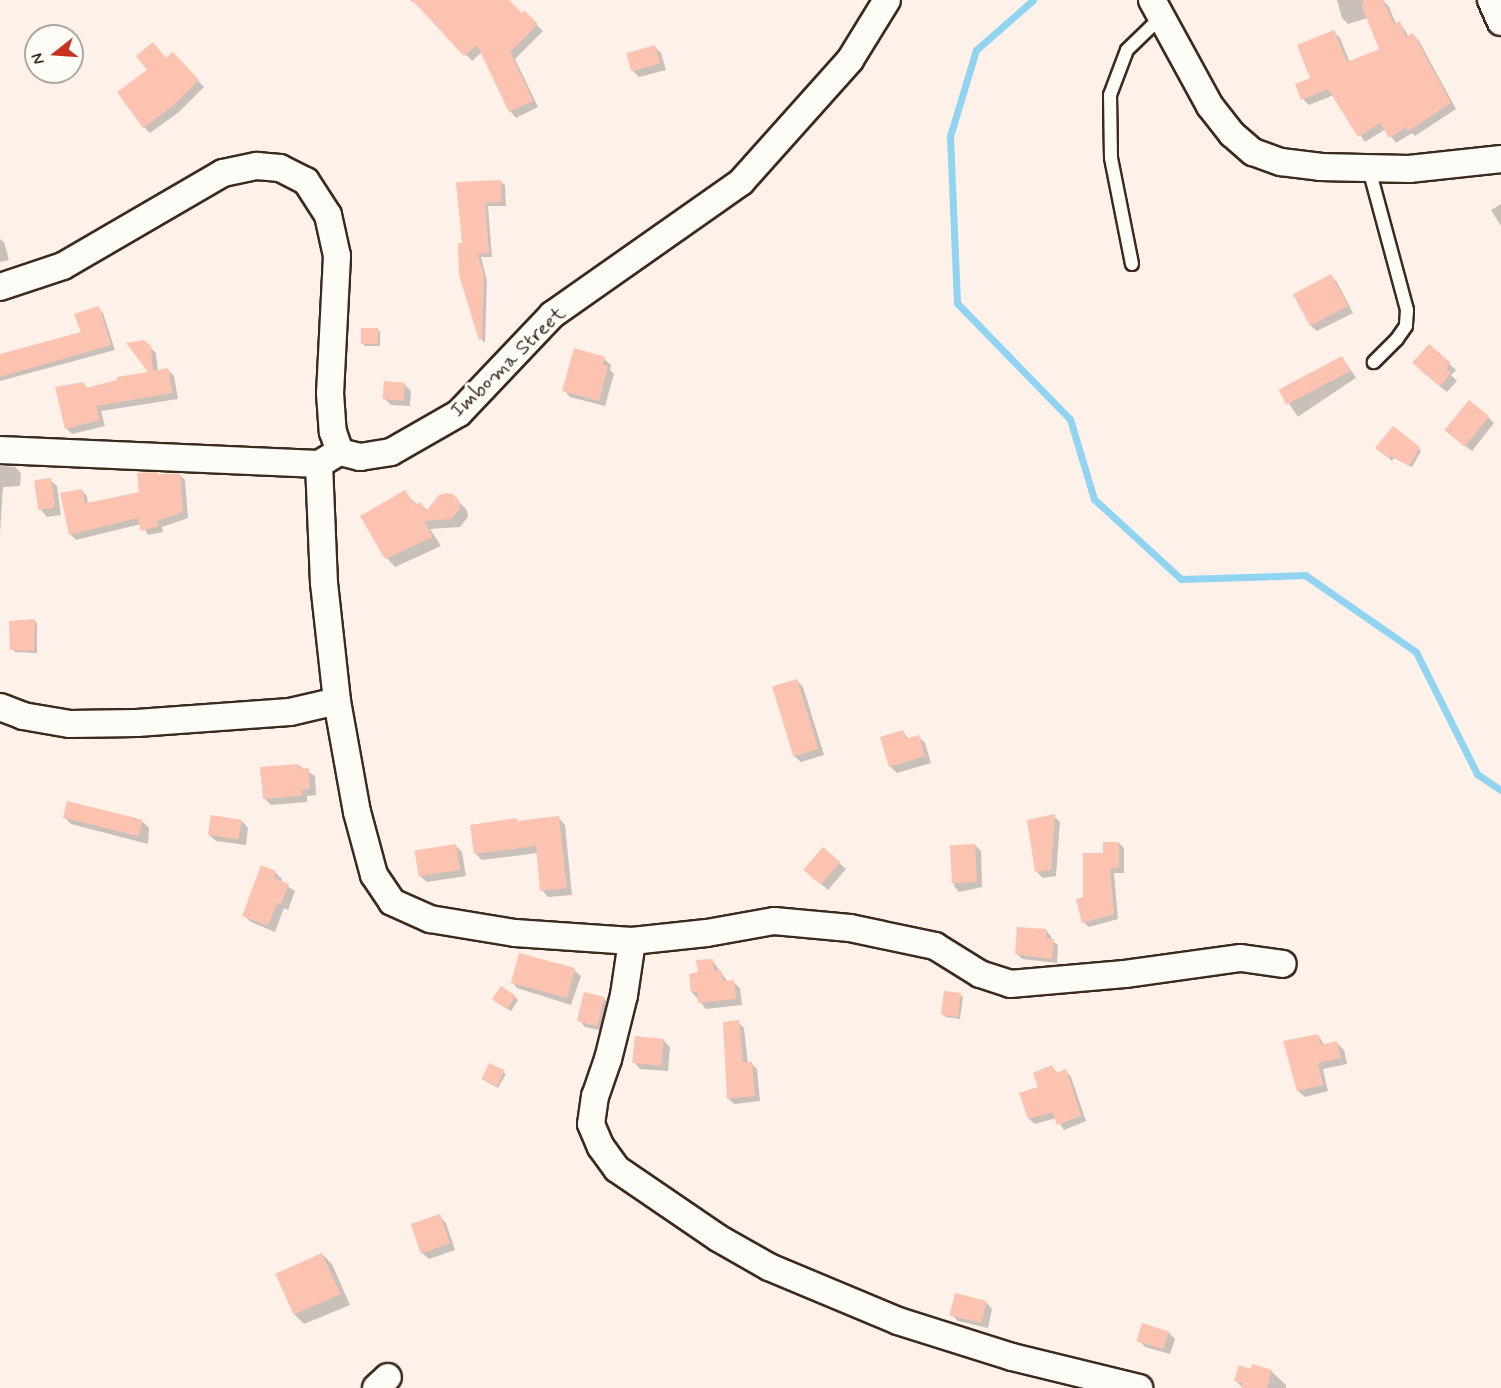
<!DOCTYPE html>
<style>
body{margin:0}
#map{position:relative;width:1501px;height:1388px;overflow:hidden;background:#fdf1e9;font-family:Mynerve,sans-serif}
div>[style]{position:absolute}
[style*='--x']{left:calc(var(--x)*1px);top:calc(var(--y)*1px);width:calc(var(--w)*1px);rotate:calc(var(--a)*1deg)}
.shadow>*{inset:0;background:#0003;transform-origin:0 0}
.stream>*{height:7px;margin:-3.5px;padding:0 3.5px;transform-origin:3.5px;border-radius:3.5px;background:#90d4f2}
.building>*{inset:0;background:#fbc3b0;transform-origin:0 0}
.roads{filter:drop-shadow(2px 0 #3b2a1e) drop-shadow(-2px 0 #3b2a1e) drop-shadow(0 2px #3b2a1e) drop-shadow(0 -2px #3b2a1e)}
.lane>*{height:12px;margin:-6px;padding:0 6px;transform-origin:6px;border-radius:6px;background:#fdfcf7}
.street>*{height:26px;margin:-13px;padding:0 13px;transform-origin:13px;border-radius:13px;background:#fdfcf7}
span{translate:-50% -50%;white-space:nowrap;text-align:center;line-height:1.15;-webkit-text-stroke:6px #fdfcf7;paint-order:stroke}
.street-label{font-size:21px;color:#3b2a1e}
.north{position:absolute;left:24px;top:24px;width:60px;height:60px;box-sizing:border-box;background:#fdfcf7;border:2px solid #afa8a0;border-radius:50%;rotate:253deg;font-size:16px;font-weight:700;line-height:24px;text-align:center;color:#3b2a1e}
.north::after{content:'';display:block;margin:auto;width:21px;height:27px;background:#c8321e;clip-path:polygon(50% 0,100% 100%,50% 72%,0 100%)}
</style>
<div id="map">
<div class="shadow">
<div style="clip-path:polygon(410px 0,507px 0,522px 15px,524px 13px,543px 31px,515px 59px,538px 107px,516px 118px,510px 111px,482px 52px,472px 61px,420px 6px)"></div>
<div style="clip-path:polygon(1337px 0,1383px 0,1389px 7px,1396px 24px,1400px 23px,1409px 37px,1413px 35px,1419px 41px,1456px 109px,1415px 136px,1412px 133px,1396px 143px,1386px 129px,1365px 142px,1334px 95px,1309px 105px,1303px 99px,1334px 32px,1340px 38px,1350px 63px,1381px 50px,1368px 18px,1348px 24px,1342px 18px)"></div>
<div style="clip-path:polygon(655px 47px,661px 53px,666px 70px,639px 77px,632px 70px)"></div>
<div style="clip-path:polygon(173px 54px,204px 87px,179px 112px,150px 133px,144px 127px,149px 70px)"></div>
<div style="clip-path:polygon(501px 182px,505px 185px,506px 206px,488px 206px,492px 257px,481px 257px,487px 281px,485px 343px,481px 339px,464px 244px,458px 184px)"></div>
<div style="clip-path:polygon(1501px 204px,1501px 226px,1491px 210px)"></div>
<div style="clip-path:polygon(0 239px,4px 242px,9px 260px,0 262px)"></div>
<div style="clip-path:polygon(1331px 276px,1337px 282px,1353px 313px,1317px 331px,1310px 325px)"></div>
<div style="clip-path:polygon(98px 308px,103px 313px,115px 350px,0 381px,0 356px,83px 333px)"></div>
<div style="clip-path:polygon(377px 329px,380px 332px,380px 346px,365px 346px,362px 343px)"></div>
<div style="clip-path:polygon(150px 347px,156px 353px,158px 372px,168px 370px,174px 376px,178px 399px,101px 411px,105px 426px,72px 434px,66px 428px,84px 384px,88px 389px,152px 373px)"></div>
<div style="left:1342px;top:357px;width:25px;height:70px;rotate:56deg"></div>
<div style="clip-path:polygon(604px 359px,611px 365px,610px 370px,614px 374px,605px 406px,570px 397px,564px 390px)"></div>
<div style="clip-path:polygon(1449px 364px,1456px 370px,1451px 375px,1457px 381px,1447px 392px,1420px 370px)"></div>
<div style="clip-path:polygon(404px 384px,411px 391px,410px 406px,391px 405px,384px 398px)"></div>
<div style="clip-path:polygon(1488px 417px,1494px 423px,1472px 451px,1454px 437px)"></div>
<div style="clip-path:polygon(1419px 448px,1421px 451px,1412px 467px,1394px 458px,1392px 461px,1380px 451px)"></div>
<div style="clip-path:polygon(0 466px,15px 467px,21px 473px,20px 486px,3px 487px,0 534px)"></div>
<div style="clip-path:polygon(179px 474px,185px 480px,188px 518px,162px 527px,163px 532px,148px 535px,141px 524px,76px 540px,70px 534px,81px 490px,87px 496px,88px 504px,140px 493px,138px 475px)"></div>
<div style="clip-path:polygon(50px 480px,57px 486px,61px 515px,47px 517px,41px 510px)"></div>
<div style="clip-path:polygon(405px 492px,417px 505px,420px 503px,428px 511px,453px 496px,467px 510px,468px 517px,460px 527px,430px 529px,441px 546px,395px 567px,387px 558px)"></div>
<div style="clip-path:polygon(34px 620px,37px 623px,37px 653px,15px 652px,12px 649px)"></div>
<div style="clip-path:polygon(797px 681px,803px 687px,824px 755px,801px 762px,794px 756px)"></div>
<div style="clip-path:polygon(903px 732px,909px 739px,918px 736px,925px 743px,931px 763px,897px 773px,890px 766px)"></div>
<div style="clip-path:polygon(298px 765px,315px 776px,316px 795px,307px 796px,307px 802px,271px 805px,264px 798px)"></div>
<div style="clip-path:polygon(1054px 816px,1060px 822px,1056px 876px,1043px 878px,1037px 872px)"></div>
<div style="clip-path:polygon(65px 818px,143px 822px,149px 828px,148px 844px,71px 824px)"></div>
<div style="clip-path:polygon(559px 818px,565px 825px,572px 895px,548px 897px,542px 890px,538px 853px,482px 860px,476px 854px,516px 820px,519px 822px)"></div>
<div style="clip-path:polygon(242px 821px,248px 828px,246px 845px,216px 841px,209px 835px)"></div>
<div style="clip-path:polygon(1119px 843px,1124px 848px,1124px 873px,1114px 873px,1118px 919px,1089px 927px,1083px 922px,1085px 898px,1104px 855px)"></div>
<div style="clip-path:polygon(975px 845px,981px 851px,982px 887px,959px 892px,954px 886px,952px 846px)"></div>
<div style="clip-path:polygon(456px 846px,462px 852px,466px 876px,427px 882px,420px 876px)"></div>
<div style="clip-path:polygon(839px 863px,846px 869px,828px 890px,812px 876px)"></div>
<div style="clip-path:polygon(275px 872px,282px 879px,281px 882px,295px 891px,288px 910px,284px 908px,275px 932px,251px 922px,244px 916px)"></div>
<div style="clip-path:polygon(1046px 930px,1051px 936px,1051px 940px,1058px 945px,1057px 963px,1022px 959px,1017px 954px)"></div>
<div style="clip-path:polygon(712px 960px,728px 982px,733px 982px,740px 988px,742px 1005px,706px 1009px,692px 992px,699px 974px)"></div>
<div style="clip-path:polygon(574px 970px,581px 976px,571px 1005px,517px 988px,511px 981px)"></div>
<div style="clip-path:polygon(960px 995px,963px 997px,960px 1019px,946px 1017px,943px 1015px)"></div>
<div style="clip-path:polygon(515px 997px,518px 1000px,511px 1011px,497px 1003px)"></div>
<div style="clip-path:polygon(603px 998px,610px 1005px,604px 1031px,585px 1027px,579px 1020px)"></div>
<div style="clip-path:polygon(738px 1022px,744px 1028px,748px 1064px,751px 1063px,757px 1069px,760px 1101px,734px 1104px,728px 1098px)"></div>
<div style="clip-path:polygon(1318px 1035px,1325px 1046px,1337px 1043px,1344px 1050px,1347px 1064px,1323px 1069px,1328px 1091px,1305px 1097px,1298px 1091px)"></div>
<div style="clip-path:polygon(663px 1040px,670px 1047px,668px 1071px,640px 1069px,634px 1062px)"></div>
<div style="clip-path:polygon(1052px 1067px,1058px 1073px,1066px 1071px,1071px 1077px,1086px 1121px,1064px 1130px,1056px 1118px,1035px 1124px,1029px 1119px)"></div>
<div style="clip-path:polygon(503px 1072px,506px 1074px,498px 1088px,485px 1081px)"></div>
<div style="clip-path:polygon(439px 1216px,446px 1223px,455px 1250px,429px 1259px,422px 1253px)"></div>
<div style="clip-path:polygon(322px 1254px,332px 1264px,350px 1305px,304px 1324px,294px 1314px)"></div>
<div style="clip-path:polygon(986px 1302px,992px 1309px,988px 1328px,958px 1321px,951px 1314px)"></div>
<div style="clip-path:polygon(1168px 1332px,1175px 1339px,1170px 1354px,1145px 1347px,1139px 1340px)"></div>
<div style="clip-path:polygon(1252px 1371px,1271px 1371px,1286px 1385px,1286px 1388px,1243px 1388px,1236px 1381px)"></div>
</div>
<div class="stream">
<div style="--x:1033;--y:0;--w:76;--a:138.7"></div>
<div style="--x:976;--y:50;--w:90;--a:106.8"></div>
<div style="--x:950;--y:136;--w:167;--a:87.6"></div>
<div style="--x:957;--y:303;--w:162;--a:45.8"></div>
<div style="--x:1070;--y:419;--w:84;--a:73.3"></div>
<div style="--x:1094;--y:499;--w:118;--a:42.6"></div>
<div style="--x:1181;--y:579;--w:124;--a:-1.8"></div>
<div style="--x:1305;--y:575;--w:135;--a:34.7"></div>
<div style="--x:1416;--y:652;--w:136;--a:63.4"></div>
<div style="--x:1477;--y:774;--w:29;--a:34"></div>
</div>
<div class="building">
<div style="clip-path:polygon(412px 0,509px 0,522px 13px,524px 10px,538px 24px,510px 52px,533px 101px,509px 112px,477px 45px,464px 56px)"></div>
<div style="clip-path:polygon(1363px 0,1383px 0,1394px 24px,1400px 21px,1406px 37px,1413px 33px,1451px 103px,1408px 131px,1406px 127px,1389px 138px,1380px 123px,1358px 137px,1328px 89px,1301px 100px,1295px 84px,1310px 78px,1297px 45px,1334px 30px,1347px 62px,1379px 49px,1361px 4px,1364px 3px)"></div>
<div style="clip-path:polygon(153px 42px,166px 58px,173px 52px,199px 80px,173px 106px,143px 128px,117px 92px,147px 70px,136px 56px)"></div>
<div style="left:655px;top:45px;width:19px;height:30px;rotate:74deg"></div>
<div style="clip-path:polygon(501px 180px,502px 202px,485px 203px,489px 253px,478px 254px,484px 276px,482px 339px,479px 340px,459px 275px,458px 243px,462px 243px,456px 182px)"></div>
<div style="left:1331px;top:274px;width:36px;height:43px;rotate:62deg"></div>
<div style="clip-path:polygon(99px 306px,111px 345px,0 377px,0 354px,81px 332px,74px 314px)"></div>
<div style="left:361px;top:328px;width:17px;height:16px"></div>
<div style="clip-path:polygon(144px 340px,151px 346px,153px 371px,168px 368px,173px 393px,96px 406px,100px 420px,65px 429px,55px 387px,84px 382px,86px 388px,117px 380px,117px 377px,148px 372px,126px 343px)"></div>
<div style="clip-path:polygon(1429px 344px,1451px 363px,1446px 368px,1451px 373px,1440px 386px,1412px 363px)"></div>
<div style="clip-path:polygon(574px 348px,605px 357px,603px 365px,608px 366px,599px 401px,562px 391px)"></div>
<div style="left:1342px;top:356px;width:17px;height:72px;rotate:62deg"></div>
<div style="left:384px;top:381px;width:21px;height:18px;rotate:5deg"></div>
<div style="left:1469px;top:400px;width:26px;height:39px;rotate:39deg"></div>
<div style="clip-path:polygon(1393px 426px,1420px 447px,1409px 466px,1391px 456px,1389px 459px,1375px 448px)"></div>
<div style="clip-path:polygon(157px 472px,158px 475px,180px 473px,183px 512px,157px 521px,159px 526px,141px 531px,138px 518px,69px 535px,60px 493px,82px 489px,85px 503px,97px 501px,139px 492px,137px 473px)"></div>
<div style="left:51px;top:478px;width:30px;height:17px;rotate:82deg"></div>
<div style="clip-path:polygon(405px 490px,415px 505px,420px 502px,426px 511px,439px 495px,446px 493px,453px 494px,459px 500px,460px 508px,451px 519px,424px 521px,433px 537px,385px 559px,360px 516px)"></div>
<div style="clip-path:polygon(35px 619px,34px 651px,10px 650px,9px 621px)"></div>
<div style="left:797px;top:679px;width:73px;height:26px;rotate:73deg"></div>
<div style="clip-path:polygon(903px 730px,906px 739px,919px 735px,925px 756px,889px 767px,880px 737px)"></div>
<div style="clip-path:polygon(299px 764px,299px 769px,309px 768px,310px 789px,301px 790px,302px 796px,263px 799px,260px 767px)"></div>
<div style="left:67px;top:801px;width:78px;height:17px;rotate:14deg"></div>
<div style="clip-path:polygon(1055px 814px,1051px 870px,1035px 872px,1027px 820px)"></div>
<div style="left:211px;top:815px;width:31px;height:20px;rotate:9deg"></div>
<div style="clip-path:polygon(559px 816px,567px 888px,540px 891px,536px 846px,474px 854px,470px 825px,517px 818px,517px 821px)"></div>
<div style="clip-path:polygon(1103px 842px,1119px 842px,1119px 868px,1110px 869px,1114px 914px,1082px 923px,1076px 899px,1083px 897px,1083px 853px,1103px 853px)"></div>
<div style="left:456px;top:844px;width:26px;height:42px;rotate:81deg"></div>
<div style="left:975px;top:844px;width:38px;height:25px;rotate:87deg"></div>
<div style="left:823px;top:847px;width:23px;height:30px;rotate:41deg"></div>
<div style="clip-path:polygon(261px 865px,276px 871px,274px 878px,289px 884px,281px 904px,277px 903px,268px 926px,242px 916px)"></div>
<div style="clip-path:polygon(1017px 927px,1047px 929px,1046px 938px,1054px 939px,1052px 959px,1015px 954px)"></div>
<div style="left:519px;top:953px;width:58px;height:31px;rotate:15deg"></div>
<div style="clip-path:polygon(713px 959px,714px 971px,721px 970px,723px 981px,734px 980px,736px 999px,698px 1003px,697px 992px,691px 992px,689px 974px,698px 972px,696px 960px)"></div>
<div style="left:501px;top:986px;width:18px;height:16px;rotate:34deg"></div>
<div style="left:944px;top:991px;width:17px;height:24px;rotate:7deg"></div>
<div style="left:584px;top:992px;width:21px;height:30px;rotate:14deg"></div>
<div style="clip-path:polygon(739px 1020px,743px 1062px,752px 1062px,755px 1096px,727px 1099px,723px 1022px)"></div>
<div style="clip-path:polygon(1318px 1034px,1321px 1045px,1337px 1041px,1341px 1058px,1318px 1063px,1323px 1085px,1297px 1091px,1283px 1041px)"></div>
<div style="left:635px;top:1036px;width:29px;height:27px;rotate:6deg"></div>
<div style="left:489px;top:1063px;width:17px;height:18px;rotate:25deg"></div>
<div style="clip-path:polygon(1052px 1065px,1056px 1073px,1066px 1069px,1081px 1116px,1057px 1125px,1052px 1112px,1028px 1119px,1019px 1093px,1038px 1087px,1033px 1073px)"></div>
<div style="left:440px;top:1214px;width:31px;height:31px;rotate:71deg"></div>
<div style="left:322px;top:1253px;width:45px;height:51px;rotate:66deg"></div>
<div style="left:955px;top:1293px;width:33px;height:23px;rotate:14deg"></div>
<div style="left:1142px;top:1323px;width:28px;height:19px;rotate:17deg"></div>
<div style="clip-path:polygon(1252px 1364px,1272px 1370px,1267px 1388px,1241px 1388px,1242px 1383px,1234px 1381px,1239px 1365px,1251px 1369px)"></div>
</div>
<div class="roads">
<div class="lane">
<div style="--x:1369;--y:169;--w:146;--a:74.9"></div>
<div style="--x:1407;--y:310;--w:16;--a:94"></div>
<div style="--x:1406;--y:326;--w:16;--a:125"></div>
<div style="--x:1397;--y:339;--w:33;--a:135"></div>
<div style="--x:1132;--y:264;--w:108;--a:-101.2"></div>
<div style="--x:1111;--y:158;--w:63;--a:-90.9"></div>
<div style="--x:1110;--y:95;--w:48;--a:-69.3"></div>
<div style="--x:1127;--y:50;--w:46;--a:-44.1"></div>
</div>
<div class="street">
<div style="--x:1152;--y:0;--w:121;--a:61.3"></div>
<div style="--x:1210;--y:106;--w:36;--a:52"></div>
<div style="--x:1232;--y:134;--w:28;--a:41"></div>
<div style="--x:1253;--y:152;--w:30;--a:20"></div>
<div style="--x:1281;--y:162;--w:39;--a:7"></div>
<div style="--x:1320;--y:167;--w:89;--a:1.3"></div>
<div style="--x:1409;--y:169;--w:93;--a:-6.2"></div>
<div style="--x:1491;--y:0;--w:24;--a:66"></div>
<div style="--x:0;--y:287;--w:66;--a:-18.4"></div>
<div style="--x:63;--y:266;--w:185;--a:-30.2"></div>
<div style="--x:223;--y:173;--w:35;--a:-12"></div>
<div style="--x:257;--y:166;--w:23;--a:5"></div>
<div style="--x:280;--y:168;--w:29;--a:27"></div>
<div style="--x:306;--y:181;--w:40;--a:57.1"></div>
<div style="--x:328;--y:215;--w:42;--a:77.6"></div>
<div style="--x:337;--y:256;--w:137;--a:92.9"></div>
<div style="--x:330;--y:393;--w:39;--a:86"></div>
<div style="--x:333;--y:432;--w:21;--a:71"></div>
<div style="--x:0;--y:450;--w:319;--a:2.5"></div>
<div style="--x:319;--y:464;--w:17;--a:-31"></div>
<div style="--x:340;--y:452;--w:21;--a:14"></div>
<div style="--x:360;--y:457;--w:31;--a:-9"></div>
<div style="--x:391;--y:452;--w:78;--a:-29.8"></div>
<div style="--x:459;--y:413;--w:135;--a:-46.5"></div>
<div style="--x:552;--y:315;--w:231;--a:-35.1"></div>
<div style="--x:741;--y:182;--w:164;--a:-48.2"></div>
<div style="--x:850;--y:60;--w:70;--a:-58.3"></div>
<div style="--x:319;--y:464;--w:119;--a:87.6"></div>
<div style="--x:324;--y:583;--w:119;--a:83.7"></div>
<div style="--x:337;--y:701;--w:113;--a:79.8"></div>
<div style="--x:357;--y:812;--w:65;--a:74.9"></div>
<div style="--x:374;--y:875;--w:32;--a:56"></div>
<div style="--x:392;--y:902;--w:42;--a:24.1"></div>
<div style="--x:430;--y:919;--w:86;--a:9.4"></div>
<div style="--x:515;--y:933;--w:117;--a:3.9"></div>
<div style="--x:632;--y:941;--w:75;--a:-6.1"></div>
<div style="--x:707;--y:933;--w:68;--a:-10.2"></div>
<div style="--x:774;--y:921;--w:76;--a:5.3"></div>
<div style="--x:850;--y:928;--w:87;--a:12"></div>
<div style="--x:935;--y:946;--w:53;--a:31.9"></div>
<div style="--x:980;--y:974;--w:32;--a:18"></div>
<div style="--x:1010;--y:984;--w:115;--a:-5"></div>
<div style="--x:1125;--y:974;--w:117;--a:-7.9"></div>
<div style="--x:1241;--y:958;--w:42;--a:8.1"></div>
<div style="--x:0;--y:707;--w:25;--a:21"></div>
<div style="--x:23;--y:716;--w:48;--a:9.7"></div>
<div style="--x:70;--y:724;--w:67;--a:-0.9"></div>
<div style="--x:137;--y:723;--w:153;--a:-4.1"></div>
<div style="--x:290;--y:712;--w:48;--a:-13.2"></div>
<div style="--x:632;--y:941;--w:55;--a:98.4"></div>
<div style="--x:624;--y:995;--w:66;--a:104"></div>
<div style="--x:608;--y:1059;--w:39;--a:109"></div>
<div style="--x:595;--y:1096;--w:28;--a:98"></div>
<div style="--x:591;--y:1124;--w:25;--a:67"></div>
<div style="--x:601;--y:1147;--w:27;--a:54"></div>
<div style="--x:617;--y:1169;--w:122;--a:34.3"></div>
<div style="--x:718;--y:1238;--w:59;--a:29.6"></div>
<div style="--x:769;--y:1267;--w:140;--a:22.7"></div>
<div style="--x:898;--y:1321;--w:120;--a:17.5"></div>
<div style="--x:1012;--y:1357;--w:131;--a:13.7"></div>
<div style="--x:376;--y:1388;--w:16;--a:-43"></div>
</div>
</div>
<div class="street-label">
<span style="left:508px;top:362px;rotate:-44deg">Imboma Street</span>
</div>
<div class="north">N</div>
</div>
